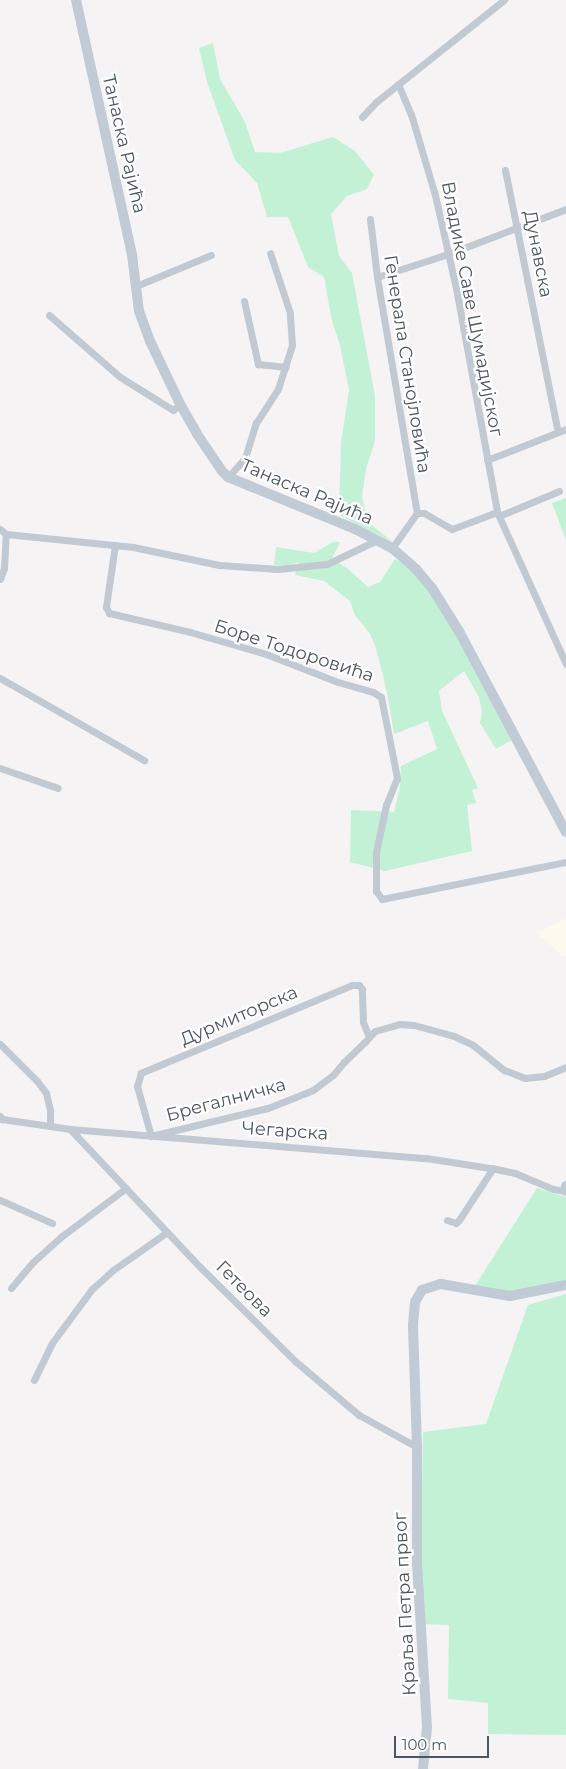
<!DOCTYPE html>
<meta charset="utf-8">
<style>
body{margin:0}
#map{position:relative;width:566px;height:1769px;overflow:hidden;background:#f5f3f3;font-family:Montserrat,sans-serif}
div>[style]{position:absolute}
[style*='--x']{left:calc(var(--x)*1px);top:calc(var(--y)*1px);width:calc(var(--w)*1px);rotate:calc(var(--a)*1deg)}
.commercial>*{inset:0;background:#fdf9ef}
.green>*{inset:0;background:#c3f1d5}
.street>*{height:7px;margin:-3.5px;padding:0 3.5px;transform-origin:3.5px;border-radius:3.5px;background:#c1cad2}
.secondary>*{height:10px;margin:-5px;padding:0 5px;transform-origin:5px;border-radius:5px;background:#c1cbd6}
span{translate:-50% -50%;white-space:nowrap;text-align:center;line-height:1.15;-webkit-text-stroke:4.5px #fff;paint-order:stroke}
.street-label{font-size:18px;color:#4a5661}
.scale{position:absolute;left:394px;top:1736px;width:95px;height:22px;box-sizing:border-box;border:2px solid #4a5661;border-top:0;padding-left:6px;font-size:15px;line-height:18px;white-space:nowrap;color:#4a5661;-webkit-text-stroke:4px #fff;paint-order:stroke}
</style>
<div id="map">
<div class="commercial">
<div style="clip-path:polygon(566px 918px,566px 955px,563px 957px,537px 933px)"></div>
</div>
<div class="green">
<div style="clip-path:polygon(213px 43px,220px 79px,245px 122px,255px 152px,280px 153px,333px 137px,355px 151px,374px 175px,367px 189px,347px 196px,331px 214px,339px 256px,352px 273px,375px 396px,375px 441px,366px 469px,362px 497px,368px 522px,394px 543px,339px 515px,341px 443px,349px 390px,340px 345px,332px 321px,324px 277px,308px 267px,288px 217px,267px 217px,257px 183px,235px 160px,207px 82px,199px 48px)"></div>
<div style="clip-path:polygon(566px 498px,566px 540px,552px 503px)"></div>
<div style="clip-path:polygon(333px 542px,340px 542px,332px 559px,347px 568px,368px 587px,380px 582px,395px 559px,405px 565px,430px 588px,513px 739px,496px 749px,480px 723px,482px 713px,479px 697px,464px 671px,439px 691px,442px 711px,478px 788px,472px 790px,476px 803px,467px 805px,472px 851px,385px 871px,350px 862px,351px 810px,394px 812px,400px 787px,401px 766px,437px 749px,428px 721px,394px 734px,387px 692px,376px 648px,370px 634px,355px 615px,350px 601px,324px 581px,295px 575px,299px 562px,286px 566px,274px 565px,276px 547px,314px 553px)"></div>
<div style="clip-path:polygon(537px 1188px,566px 1197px,566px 1282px,528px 1292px,502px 1291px,475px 1286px)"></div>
<div style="clip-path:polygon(566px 1294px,566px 1735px,488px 1734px,488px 1703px,448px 1699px,449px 1625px,423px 1624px,421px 1551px,423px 1432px,486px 1424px,528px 1305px)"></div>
</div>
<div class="street">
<div style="--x:398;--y:84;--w:33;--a:67"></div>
<div style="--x:411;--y:114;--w:84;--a:73.5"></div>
<div style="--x:435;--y:195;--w:95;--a:77.3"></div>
<div style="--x:456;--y:288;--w:228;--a:79.6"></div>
<div style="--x:497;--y:512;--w:167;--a:65.6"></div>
<div style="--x:362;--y:117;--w:21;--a:-47"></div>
<div style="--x:376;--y:102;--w:164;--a:-38.6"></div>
<div style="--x:505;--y:170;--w:267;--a:78.6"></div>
<div style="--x:370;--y:219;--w:58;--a:83.1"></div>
<div style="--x:377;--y:277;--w:239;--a:80.4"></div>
<div style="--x:377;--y:277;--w:75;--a:-17.9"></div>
<div style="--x:448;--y:254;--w:126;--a:-20.9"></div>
<div style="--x:136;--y:286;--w:81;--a:-22.5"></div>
<div style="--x:244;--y:301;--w:65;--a:77.5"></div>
<div style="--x:258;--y:364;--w:28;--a:6"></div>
<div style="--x:49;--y:315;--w:94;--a:41.1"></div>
<div style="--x:120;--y:377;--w:62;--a:31.9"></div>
<div style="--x:173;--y:410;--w:9;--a:-41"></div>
<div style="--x:487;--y:460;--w:85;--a:-21.4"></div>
<div style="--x:228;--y:477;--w:25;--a:-48"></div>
<div style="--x:245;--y:458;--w:37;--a:-73"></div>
<div style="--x:256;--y:423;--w:40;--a:-57.1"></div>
<div style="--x:278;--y:389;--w:46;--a:-72.3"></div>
<div style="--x:292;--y:345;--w:32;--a:-94"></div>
<div style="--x:290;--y:313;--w:63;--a:-108.4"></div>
<div style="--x:499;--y:516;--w:65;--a:-22.6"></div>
<div style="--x:0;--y:529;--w:8;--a:40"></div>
<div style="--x:6;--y:534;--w:128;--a:5.8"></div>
<div style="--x:133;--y:547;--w:88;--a:11.8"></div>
<div style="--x:219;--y:565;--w:59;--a:3.9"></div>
<div style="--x:278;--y:569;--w:49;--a:-5.8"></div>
<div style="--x:327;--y:564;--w:55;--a:-25.6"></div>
<div style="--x:115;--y:545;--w:63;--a:98.3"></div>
<div style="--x:106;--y:607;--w:7;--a:63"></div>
<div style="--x:109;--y:613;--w:83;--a:13.2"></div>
<div style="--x:190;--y:632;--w:79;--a:16.1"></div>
<div style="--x:266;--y:654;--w:77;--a:21.3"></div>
<div style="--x:338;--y:682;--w:36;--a:16"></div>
<div style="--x:373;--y:692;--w:9;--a:32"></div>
<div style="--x:381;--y:697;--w:83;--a:78.8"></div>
<div style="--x:397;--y:778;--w:29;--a:112"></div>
<div style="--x:386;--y:805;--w:48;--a:102"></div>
<div style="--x:376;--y:852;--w:39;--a:90"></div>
<div style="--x:376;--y:891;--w:10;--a:53"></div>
<div style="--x:382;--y:899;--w:188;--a:-11.4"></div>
<div style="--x:392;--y:548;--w:43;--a:-54.5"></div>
<div style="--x:417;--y:513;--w:7;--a:0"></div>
<div style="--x:424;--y:513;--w:32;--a:30"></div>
<div style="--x:452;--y:529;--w:48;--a:-20.7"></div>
<div style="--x:0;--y:579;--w:12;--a:-70"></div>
<div style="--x:4;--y:568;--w:34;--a:-87"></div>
<div style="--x:0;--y:678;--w:166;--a:29.7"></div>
<div style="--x:0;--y:768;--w:61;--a:19"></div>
<div style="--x:369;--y:1037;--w:16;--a:-112"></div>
<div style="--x:363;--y:1022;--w:33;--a:-92"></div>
<div style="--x:362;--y:989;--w:5;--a:-127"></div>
<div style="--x:359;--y:985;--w:7;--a:180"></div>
<div style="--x:352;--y:985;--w:229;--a:157.4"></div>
<div style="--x:141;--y:1073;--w:14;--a:107"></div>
<div style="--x:137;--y:1086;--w:52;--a:74.4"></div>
<div style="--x:151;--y:1136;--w:120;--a:-13.5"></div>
<div style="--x:268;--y:1108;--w:48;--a:-21.8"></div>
<div style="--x:313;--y:1090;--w:25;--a:-37"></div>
<div style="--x:333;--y:1075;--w:17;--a:-50"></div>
<div style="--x:344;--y:1062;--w:29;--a:-44"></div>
<div style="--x:365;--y:1042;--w:6;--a:-51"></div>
<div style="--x:369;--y:1037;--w:8;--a:-45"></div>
<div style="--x:375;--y:1031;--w:25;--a:-16"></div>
<div style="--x:399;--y:1024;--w:15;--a:4"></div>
<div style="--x:414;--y:1025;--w:41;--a:15.4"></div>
<div style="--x:454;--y:1036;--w:21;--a:25"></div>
<div style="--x:473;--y:1045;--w:40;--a:39"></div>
<div style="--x:504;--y:1070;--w:22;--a:21"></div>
<div style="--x:525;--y:1078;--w:19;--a:-6"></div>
<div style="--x:544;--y:1076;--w:24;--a:-22"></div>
<div style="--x:0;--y:1044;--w:52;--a:45"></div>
<div style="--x:37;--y:1081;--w:15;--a:53"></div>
<div style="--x:46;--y:1093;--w:18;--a:77"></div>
<div style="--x:50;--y:1111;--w:15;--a:90"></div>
<div style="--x:0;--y:1116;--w:4;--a:56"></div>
<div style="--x:2;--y:1119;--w:69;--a:8.4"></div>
<div style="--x:70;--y:1129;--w:357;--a:4.7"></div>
<div style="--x:426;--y:1158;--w:71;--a:8.9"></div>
<div style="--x:496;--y:1169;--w:19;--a:12"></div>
<div style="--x:515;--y:1173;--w:41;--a:22.8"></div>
<div style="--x:553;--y:1189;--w:12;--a:9"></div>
<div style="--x:70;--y:1129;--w:190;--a:46.7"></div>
<div style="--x:200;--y:1267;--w:134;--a:44.7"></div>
<div style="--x:295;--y:1361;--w:84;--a:40.2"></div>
<div style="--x:359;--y:1415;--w:66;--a:28.9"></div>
<div style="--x:0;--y:1200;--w:57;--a:23.9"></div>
<div style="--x:447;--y:1220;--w:9;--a:18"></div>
<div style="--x:456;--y:1223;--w:4;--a:-45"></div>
<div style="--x:459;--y:1220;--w:62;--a:-56.8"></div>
<div style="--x:11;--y:1288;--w:34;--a:-50"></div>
<div style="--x:33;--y:1262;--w:39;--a:-42"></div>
<div style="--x:62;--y:1236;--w:80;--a:-36.9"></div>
<div style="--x:34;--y:1380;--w:41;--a:-64.1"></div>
<div style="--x:52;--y:1343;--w:67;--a:-53.5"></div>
<div style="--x:92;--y:1289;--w:28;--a:-42"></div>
<div style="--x:113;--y:1270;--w:66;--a:-35.1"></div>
</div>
<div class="secondary">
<div style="--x:76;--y:0;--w:261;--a:77.6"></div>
<div style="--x:132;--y:255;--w:56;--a:82.9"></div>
<div style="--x:139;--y:311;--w:32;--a:70"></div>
<div style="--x:150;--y:341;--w:70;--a:64.5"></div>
<div style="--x:180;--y:404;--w:34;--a:60"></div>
<div style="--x:197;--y:434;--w:45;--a:56"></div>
<div style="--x:222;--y:471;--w:8;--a:45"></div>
<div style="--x:228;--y:477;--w:137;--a:22.3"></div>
<div style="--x:355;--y:529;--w:42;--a:27.2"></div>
<div style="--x:392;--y:548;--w:32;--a:41"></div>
<div style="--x:416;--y:569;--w:25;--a:50"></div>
<div style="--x:432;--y:588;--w:53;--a:58.1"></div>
<div style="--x:460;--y:633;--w:225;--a:62"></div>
<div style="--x:566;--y:1186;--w:5;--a:90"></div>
<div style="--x:423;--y:1769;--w:42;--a:-84.6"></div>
<div style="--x:427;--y:1727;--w:163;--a:-93.5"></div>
<div style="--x:417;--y:1564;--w:117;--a:-90"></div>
<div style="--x:417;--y:1447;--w:122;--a:-91.9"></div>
<div style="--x:413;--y:1325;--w:23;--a:-85"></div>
<div style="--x:415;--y:1302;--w:14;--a:-60"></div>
<div style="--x:422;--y:1290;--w:20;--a:-18"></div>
<div style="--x:441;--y:1284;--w:70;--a:9.9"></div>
<div style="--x:510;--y:1296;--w:57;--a:-11.1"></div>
</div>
<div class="street-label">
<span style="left:124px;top:144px;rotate:77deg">Танаска Рајића</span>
<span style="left:538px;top:254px;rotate:79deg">Дунавска</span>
<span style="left:472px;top:309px;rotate:79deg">Владике Саве Шумадијског</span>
<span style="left:407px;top:364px;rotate:81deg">Генерала Станојловића</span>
<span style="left:307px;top:492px;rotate:23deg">Танаска Рајића</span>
<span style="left:294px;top:651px;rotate:18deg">Боре Тодоровића</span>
<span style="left:239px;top:1016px;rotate:-23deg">Дурмиторска</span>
<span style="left:226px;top:1100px;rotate:-15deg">Брегалничка</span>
<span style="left:285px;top:1131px;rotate:4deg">Чегарска</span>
<span style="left:244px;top:1289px;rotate:45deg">Гетеова</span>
<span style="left:405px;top:1604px;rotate:-93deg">Краља Петра првог</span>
</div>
<div class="scale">100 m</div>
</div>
